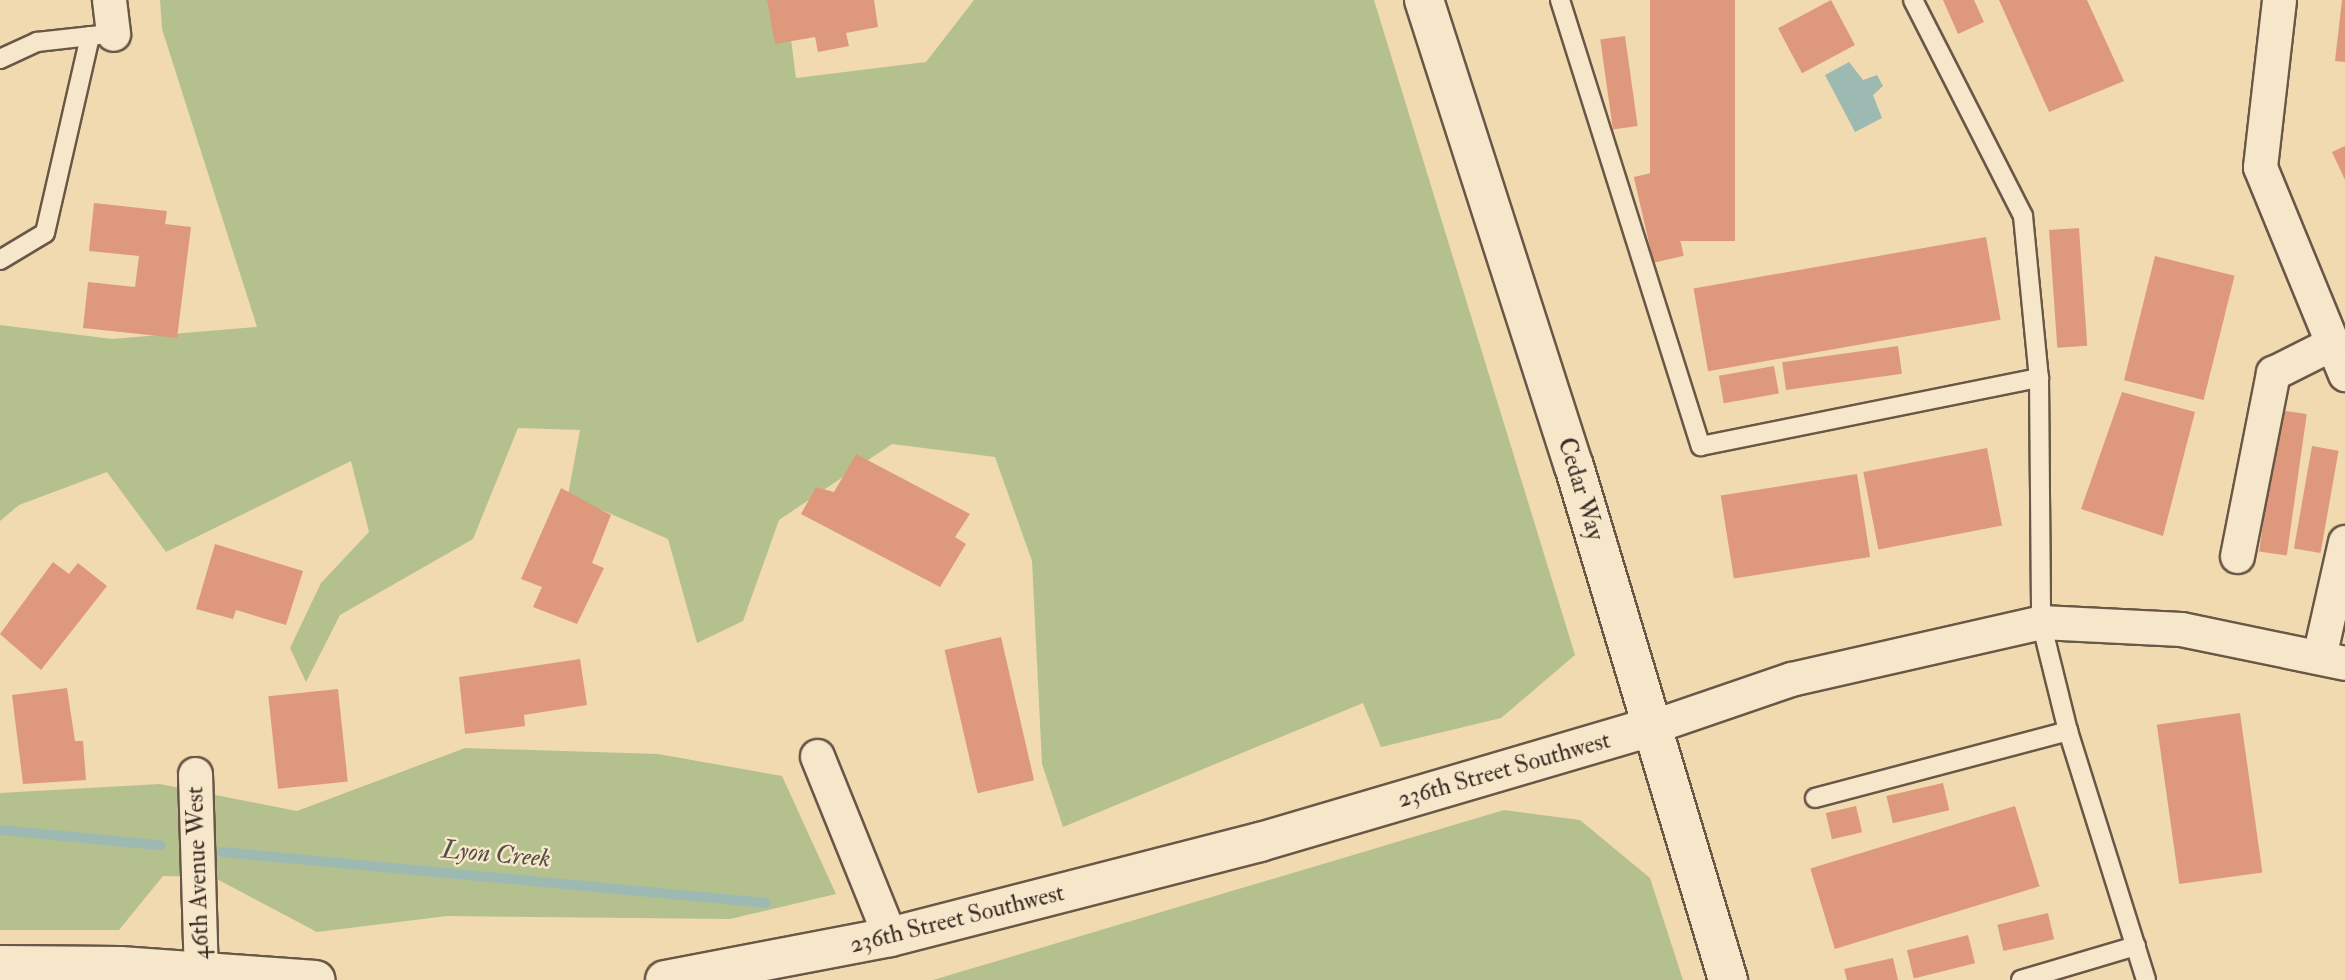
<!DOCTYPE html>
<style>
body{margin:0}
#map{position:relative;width:2345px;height:980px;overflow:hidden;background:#f1daaf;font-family:"IM FELL Double Pica",serif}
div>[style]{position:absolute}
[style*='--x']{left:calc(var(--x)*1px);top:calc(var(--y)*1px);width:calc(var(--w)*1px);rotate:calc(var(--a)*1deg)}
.green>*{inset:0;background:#b4c18f}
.water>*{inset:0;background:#9cbab1}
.stream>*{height:10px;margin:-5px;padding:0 5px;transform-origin:5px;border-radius:5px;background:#9cbab1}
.building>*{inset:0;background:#de997d;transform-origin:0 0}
.roads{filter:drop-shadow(2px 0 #695747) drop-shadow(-2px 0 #695747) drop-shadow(0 2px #695747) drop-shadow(0 -2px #695747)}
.lane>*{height:18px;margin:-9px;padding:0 9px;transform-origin:9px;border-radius:9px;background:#f6e7cb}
.street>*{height:33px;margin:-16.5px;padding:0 16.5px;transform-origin:16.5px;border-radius:16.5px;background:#f6e7cb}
.secondary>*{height:38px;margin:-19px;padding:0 19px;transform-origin:19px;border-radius:19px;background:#f6e7cb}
span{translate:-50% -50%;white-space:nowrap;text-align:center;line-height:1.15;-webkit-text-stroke:5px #f6e7cb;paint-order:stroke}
.street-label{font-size:24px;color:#3c2b24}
.water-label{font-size:26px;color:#544f47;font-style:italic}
</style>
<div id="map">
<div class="green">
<div style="clip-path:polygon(160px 0,786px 0,796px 78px,926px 62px,974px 0,1374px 0,1575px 655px,1501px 718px,1381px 747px,1363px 703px,1063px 827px,1042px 764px,1032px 561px,995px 457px,892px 444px,779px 520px,743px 621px,697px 643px,668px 539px,568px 495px,580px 430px,518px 428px,473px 539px,340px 615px,306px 682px,290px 648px,321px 583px,369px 532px,351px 461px,166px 552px,107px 472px,19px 505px,0 521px,0 325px,112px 339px,257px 327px,162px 29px)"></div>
<div style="clip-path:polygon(465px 748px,658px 754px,782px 776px,836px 894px,730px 919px,447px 916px,317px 932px,213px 877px,163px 876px,119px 930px,0 930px,0 793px,160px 784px,297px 811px)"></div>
<div style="clip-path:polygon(1504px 810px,1580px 820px,1650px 878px,1683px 980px,933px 980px)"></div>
</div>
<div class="water">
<div style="clip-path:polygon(1849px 62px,1863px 80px,1877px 75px,1883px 86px,1873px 95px,1882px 118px,1855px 132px,1825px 75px)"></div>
</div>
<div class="stream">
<div style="--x:0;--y:830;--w:161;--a:5.4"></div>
<div style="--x:222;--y:852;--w:546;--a:5.36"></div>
</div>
<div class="building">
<div style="clip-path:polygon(767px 0,874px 0,878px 27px,846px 33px,849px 46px,818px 52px,815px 37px,775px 44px)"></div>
<div style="left:1650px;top:0;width:85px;height:241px"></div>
<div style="left:1831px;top:0;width:51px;height:60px;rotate:62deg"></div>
<div style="clip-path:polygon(1943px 0,1974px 0,1984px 22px,1958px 34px)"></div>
<div style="clip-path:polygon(1999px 0,2087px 0,2124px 81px,2049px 112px)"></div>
<div style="clip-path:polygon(2342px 0,2345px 0,2345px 62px,2335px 61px)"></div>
<div style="left:1625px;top:36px;width:91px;height:25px;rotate:82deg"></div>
<div style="clip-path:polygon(2345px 146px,2345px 180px,2332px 152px)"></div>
<div style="left:1664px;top:170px;width:88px;height:31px;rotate:77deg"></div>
<div style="clip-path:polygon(94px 203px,167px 211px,165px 224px,191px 227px,177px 338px,83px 328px,88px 282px,135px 287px,139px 256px,89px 251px)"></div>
<div style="left:2079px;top:228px;width:118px;height:30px;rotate:86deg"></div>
<div style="left:1986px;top:237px;width:84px;height:297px;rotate:80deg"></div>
<div style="left:2155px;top:256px;width:82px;height:128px;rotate:14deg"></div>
<div style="left:1898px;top:346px;width:28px;height:117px;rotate:82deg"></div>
<div style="left:1774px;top:366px;width:28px;height:56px;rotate:80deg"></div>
<div style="clip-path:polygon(2122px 392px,2195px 412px,2163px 536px,2081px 509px)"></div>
<div style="left:2279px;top:410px;width:28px;height:143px;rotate:8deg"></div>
<div style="left:2312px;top:446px;width:27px;height:104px;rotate:10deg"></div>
<div style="left:1987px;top:448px;width:79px;height:126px;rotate:79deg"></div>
<div style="clip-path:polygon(856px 454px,970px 514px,955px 537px,966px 544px,940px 587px,801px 514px,816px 487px,834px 492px)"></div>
<div style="left:1857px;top:474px;width:84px;height:138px;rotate:81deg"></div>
<div style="clip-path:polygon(561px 488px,611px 515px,592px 563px,604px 568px,577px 624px,533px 607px,542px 587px,521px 579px)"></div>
<div style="clip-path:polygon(215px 544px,303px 571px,286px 625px,236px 610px,233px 619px,196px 609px)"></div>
<div style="clip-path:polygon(53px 562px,69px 574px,78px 563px,107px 586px,41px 670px,0 634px)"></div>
<div style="left:1001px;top:637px;width:147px;height:58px;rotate:77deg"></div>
<div style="clip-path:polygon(580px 659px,587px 705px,524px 715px,525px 726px,465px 734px,459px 677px)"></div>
<div style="clip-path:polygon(67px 688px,75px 741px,83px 741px,86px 780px,23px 784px,12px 695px)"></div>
<div style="left:338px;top:689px;width:93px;height:70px;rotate:84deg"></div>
<div style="left:2240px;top:713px;width:161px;height:84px;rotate:82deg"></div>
<div style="left:1943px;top:783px;width:28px;height:58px;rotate:77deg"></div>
<div style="left:1856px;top:806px;width:27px;height:31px;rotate:77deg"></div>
<div style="left:2015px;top:806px;width:84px;height:214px;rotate:73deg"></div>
<div style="left:2048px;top:913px;width:27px;height:52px;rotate:77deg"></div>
<div style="left:1968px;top:935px;width:29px;height:63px;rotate:76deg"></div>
<div style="clip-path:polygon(1893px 958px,1898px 980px,1847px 980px,1844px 969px)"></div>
</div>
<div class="roads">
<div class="lane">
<div style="--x:1560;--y:0;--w:468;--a:72.5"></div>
<div style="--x:1701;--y:446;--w:345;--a:-11.4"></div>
<div style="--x:1913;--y:0;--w:242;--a:63"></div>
<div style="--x:2023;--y:216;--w:163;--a:84.4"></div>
<div style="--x:2039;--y:378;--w:244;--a:89.5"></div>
<div style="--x:2041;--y:622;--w:112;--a:76.1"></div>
<div style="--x:2068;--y:731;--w:261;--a:72.6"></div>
<div style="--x:0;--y:59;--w:41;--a:-24.7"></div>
<div style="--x:37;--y:42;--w:62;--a:-6.4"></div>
<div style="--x:0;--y:260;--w:52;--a:-31"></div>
<div style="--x:45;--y:233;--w:202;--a:-77.1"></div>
<div style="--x:1815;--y:798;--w:262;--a:-14.8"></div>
<div style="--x:2021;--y:980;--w:120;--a:-16.5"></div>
</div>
<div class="street">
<div style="--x:109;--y:0;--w:34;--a:83"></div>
<div style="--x:2279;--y:0;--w:168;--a:96.5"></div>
<div style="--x:2260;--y:167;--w:224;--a:67.7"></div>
<div style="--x:2237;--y:556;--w:187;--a:-78.9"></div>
<div style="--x:2273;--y:373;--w:65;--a:-26.6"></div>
<div style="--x:2319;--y:657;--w:118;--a:-77.3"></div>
<div style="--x:1651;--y:727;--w:148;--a:-18.9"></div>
<div style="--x:1791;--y:679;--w:256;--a:-12.8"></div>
<div style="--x:2041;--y:622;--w:140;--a:2.9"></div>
<div style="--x:2181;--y:629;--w:167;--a:11.7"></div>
<div style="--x:817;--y:756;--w:195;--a:68"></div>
<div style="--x:195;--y:774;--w:199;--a:88.3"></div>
</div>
<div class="secondary">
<div style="--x:1424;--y:0;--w:490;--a:72.2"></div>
<div style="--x:1574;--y:466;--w:537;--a:73.32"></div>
<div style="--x:0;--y:965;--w:120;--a:0.5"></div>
<div style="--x:120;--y:966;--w:196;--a:4.1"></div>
<div style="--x:665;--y:980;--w:229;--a:-10.8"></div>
<div style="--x:890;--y:937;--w:382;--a:-14.4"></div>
<div style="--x:1260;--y:842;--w:408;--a:-16.4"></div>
</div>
</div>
<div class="street-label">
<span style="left:1581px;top:489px;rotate:73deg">Cedar Way</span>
<span style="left:1504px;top:770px;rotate:-16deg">236th Street Southwest</span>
<span style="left:198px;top:873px;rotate:-92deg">46th Avenue West</span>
<span style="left:957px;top:919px;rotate:-14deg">236th Street Southwest</span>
</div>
<div class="water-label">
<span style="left:496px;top:855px;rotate:5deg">Lyon Creek</span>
</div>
</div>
